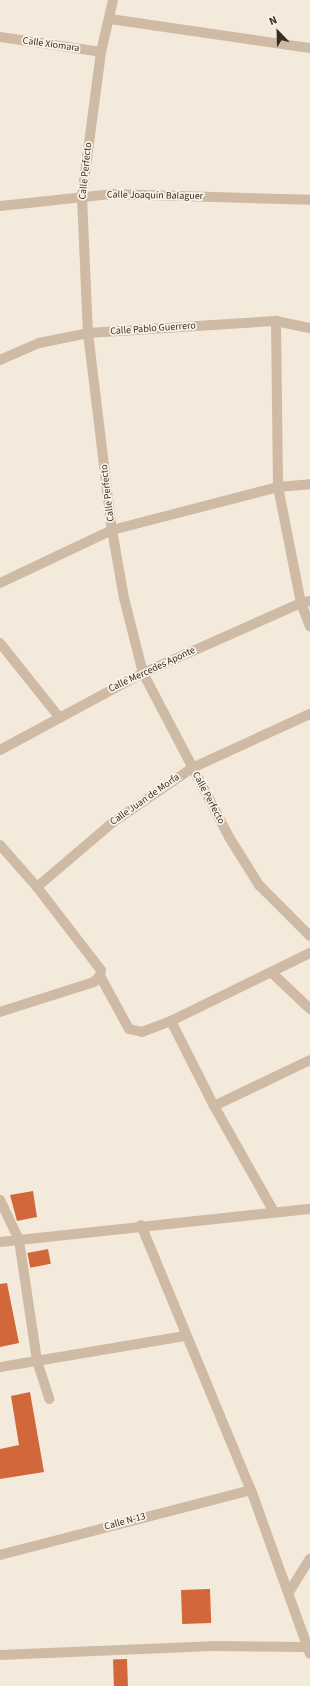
<!DOCTYPE html>
<meta charset="utf-8">
<style>
body{margin:0}
#map{position:relative;width:310px;height:1686px;overflow:hidden;background:#f4eadb;font-family:"Source Sans 3",sans-serif}
div>[style]{position:absolute}
[style*='--x']{left:calc(var(--x)*1px);top:calc(var(--y)*1px);width:calc(var(--w)*1px);rotate:calc(var(--a)*1deg)}
.building>*{inset:0;background:#d2673b;transform-origin:0 0}
.street>*{height:10px;margin:-5px;padding:0 5px;transform-origin:5px;border-radius:5px;background:#cebaa5}
span{translate:-50% -50%;white-space:nowrap;text-align:center;line-height:1.15;-webkit-text-stroke:3.5px #fbf3e8;paint-order:stroke}
.street-label{font-size:10px;color:#392e27}
.north{position:absolute;left:258px;top:12px;width:40px;height:40px;-webkit-text-stroke:3px #fbf3e8;paint-order:stroke;rotate:337deg;font-size:11px;font-weight:700;line-height:16px;text-align:center;color:#392e27}
.north::after{content:'';display:block;margin:auto;width:14px;height:18px;background:#392e27;clip-path:polygon(50% 0,100% 100%,50% 72%,0 100%)}
</style>
<div id="map">
<div class="building">
<div style="clip-path:polygon(33px 1191px,37px 1217px,17px 1221px,10px 1195px)"></div>
<div style="left:48px;top:1249px;width:15px;height:21px;rotate:79deg"></div>
<div style="clip-path:polygon(7px 1283px,19px 1343px,0 1347px,0 1284px)"></div>
<div style="clip-path:polygon(30px 1392px,44px 1472px,0 1479px,0 1449px,19px 1445px,11px 1396px)"></div>
<div style="left:210px;top:1589px;width:34px;height:29px;rotate:88deg"></div>
<div style="left:127px;top:1659px;width:27px;height:14px;rotate:88deg"></div>
</div>
<div class="street">
<div style="--x:113;--y:0;--w:53;--a:103"></div>
<div style="--x:101;--y:52;--w:146;--a:97.5"></div>
<div style="--x:82;--y:197;--w:136;--a:87.5"></div>
<div style="--x:88;--y:333;--w:198;--a:83.1"></div>
<div style="--x:112;--y:530;--w:69;--a:80"></div>
<div style="--x:124;--y:598;--w:77;--a:75.8"></div>
<div style="--x:143;--y:673;--w:185;--a:62.3"></div>
<div style="--x:229;--y:837;--w:57;--a:58"></div>
<div style="--x:259;--y:885;--w:72;--a:45"></div>
<div style="--x:110;--y:19;--w:202;--a:8.3"></div>
<div style="--x:0;--y:37;--w:102;--a:8.4"></div>
<div style="--x:0;--y:206;--w:114;--a:-6.1"></div>
<div style="--x:113;--y:194;--w:197;--a:1.7"></div>
<div style="--x:276;--y:321;--w:166;--a:89.3"></div>
<div style="--x:278;--y:487;--w:118;--a:78.8"></div>
<div style="--x:301;--y:603;--w:25;--a:69"></div>
<div style="--x:0;--y:360;--w:43;--a:-23.6"></div>
<div style="--x:39;--y:343;--w:50;--a:-11.5"></div>
<div style="--x:88;--y:333;--w:188;--a:-3.7"></div>
<div style="--x:276;--y:321;--w:35;--a:12"></div>
<div style="--x:0;--y:583;--w:124;--a:-25.3"></div>
<div style="--x:112;--y:530;--w:171;--a:-14.5"></div>
<div style="--x:278;--y:487;--w:32;--a:-5"></div>
<div style="--x:0;--y:643;--w:95;--a:51.4"></div>
<div style="--x:0;--y:750;--w:162;--a:-28.3"></div>
<div style="--x:143;--y:673;--w:173;--a:-23.9"></div>
<div style="--x:301;--y:603;--w:9;--a:-13"></div>
<div style="--x:0;--y:845;--w:56;--a:48.6"></div>
<div style="--x:37;--y:887;--w:105;--a:52.4"></div>
<div style="--x:101;--y:970;--w:6;--a:99"></div>
<div style="--x:100;--y:976;--w:8;--a:135"></div>
<div style="--x:94;--y:982;--w:99;--a:162.3"></div>
<div style="--x:37;--y:887;--w:99;--a:-40.5"></div>
<div style="--x:112;--y:823;--w:97;--a:-34.5"></div>
<div style="--x:192;--y:768;--w:130;--a:-24.6"></div>
<div style="--x:271;--y:972;--w:54;--a:43.5"></div>
<div style="--x:100;--y:976;--w:60;--a:61.3"></div>
<div style="--x:129;--y:1029;--w:13;--a:13"></div>
<div style="--x:142;--y:1032;--w:31;--a:-21"></div>
<div style="--x:171;--y:1021;--w:155;--a:-26.1"></div>
<div style="--x:171;--y:1021;--w:95;--a:63.2"></div>
<div style="--x:0;--y:1200;--w:44;--a:64.6"></div>
<div style="--x:19;--y:1240;--w:122;--a:81.5"></div>
<div style="--x:37;--y:1361;--w:40;--a:72"></div>
<div style="--x:274;--y:1212;--w:122;--a:-119.5"></div>
<div style="--x:214;--y:1106;--w:106;--a:-25.6"></div>
<div style="--x:141;--y:1225;--w:287;--a:67.5"></div>
<div style="--x:251;--y:1490;--w:174;--a:70.2"></div>
<div style="--x:0;--y:1242;--w:312;--a:-6.1"></div>
<div style="--x:0;--y:1367;--w:189;--a:-9.5"></div>
<div style="--x:0;--y:1555;--w:259;--a:-14.5"></div>
<div style="--x:289;--y:1592;--w:39;--a:-58"></div>
<div style="--x:0;--y:1655;--w:212;--a:-2.4"></div>
<div style="--x:212;--y:1646;--w:94;--a:0.6"></div>
</div>
<div class="street-label">
<span style="left:51px;top:45px;rotate:8deg">Calle Xiomara</span>
<span style="left:86px;top:171px;rotate:-84deg">Calle Perfecto</span>
<span style="left:155px;top:196px;rotate:1deg">Calle Joaquín Balaguer</span>
<span style="left:153px;top:329px;rotate:-4deg">Calle Pablo Guerrero</span>
<span style="left:108px;top:493px;rotate:-97deg">Calle Perfecto</span>
<span style="left:152px;top:670px;rotate:-25deg">Calle Mercedes Aponte</span>
<span style="left:208px;top:798px;rotate:62deg">Calle Perfecto</span>
<span style="left:145px;top:800px;rotate:-35deg">Calle Juan de Morfa</span>
<span style="left:125px;top:1522px;rotate:-15deg">Calle N-13</span>
</div>
<div class="north">N</div>
</div>
